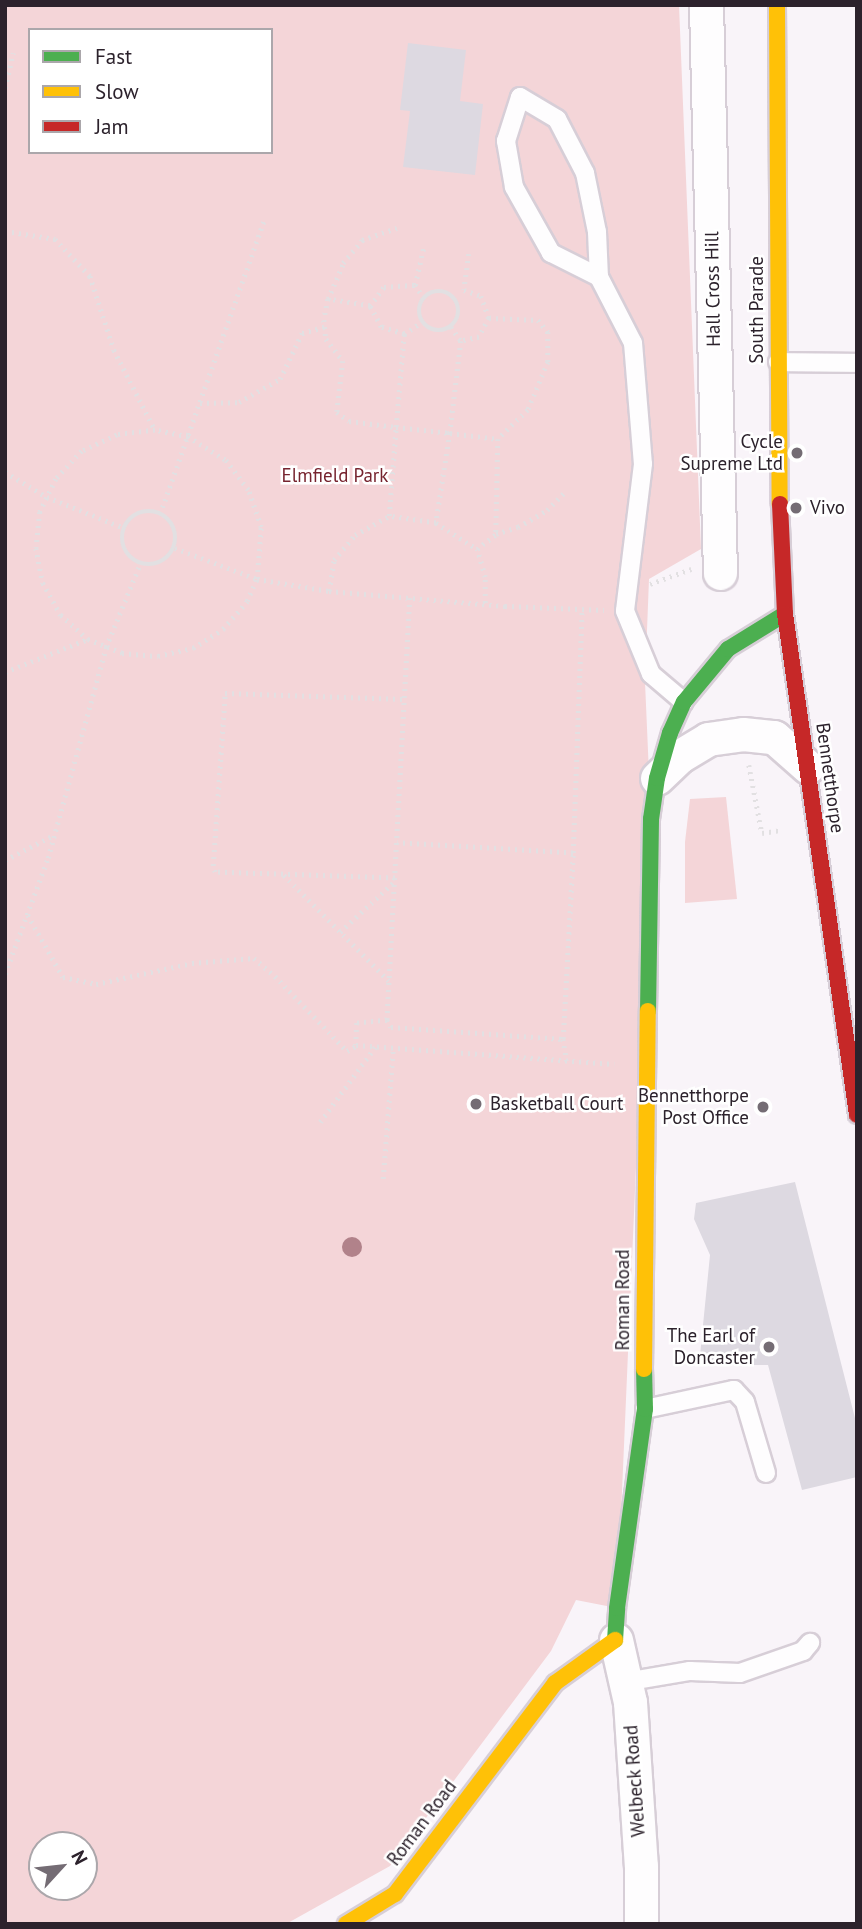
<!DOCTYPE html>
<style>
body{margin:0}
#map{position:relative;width:862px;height:1929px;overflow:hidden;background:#f9f4f9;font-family:"PT Sans",sans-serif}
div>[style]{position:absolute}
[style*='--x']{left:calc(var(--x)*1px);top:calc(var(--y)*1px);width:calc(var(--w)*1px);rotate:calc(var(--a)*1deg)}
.green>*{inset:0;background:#f4d5d8}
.building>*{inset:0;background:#ddd9e1}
.path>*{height:4.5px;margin-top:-2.25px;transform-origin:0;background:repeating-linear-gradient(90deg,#e2e0e2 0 2px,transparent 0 7px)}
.path>.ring{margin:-2.25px;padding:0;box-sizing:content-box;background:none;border:4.5px solid #e2e0e2;border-radius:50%}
.roads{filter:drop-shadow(2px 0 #d7ced7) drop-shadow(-2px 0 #d7ced7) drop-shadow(0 2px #d7ced7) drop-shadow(0 -2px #d7ced7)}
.lane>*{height:18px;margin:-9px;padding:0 9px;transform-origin:9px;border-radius:9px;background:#fefdfe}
.street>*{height:33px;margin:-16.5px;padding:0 16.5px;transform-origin:16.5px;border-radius:16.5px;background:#fefdfe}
.fast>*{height:16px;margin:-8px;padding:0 8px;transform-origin:8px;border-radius:8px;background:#4caf50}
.slow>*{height:16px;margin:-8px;padding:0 8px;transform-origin:8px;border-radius:8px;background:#ffc107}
.jam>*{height:16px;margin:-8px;padding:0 8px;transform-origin:8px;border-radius:8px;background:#c62828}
.trees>*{width:20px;height:20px;margin:-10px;border-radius:50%;background:#b1828a}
.dots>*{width:19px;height:19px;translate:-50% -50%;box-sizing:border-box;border:4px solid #fff;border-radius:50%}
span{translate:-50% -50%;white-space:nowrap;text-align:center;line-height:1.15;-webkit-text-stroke:5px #fff;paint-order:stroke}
.street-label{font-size:19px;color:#2c222c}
.poi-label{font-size:19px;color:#2c222c}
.right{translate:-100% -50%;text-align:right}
.left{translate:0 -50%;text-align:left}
.park-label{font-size:19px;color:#76242f}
.frame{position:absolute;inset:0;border:7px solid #2c222c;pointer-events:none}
.legend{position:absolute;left:28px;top:28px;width:245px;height:126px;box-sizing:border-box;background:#fff;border:2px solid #aba7ab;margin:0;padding:9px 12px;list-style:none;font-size:21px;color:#2c222c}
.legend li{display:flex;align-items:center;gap:14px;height:35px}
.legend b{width:35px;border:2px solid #aba7ab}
.north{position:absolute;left:28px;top:1831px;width:70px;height:70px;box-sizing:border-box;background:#fff;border:2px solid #aba7ab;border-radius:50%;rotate:63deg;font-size:19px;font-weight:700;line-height:28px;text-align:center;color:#2c222c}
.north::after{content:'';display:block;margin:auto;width:24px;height:32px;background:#746c74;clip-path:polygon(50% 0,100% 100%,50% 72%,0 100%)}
</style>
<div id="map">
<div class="green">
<div style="clip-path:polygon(evenodd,5px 5px,679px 5px,701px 549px,649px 579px,645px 682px,651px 819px,617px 1608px,576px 1600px,551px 1651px,390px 1866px,286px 1924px,5px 1924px,5px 5px,30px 30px,271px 30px,271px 152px,30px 152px,30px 30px,5px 5px,42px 1845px,84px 1845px,84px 1887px,42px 1887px,42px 1845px)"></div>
<div style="clip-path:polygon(726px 797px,737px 899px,685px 903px,685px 842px,690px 799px)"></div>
</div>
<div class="building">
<div style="clip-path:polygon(408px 43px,466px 50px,460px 101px,483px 104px,475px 175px,403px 167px,410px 111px,400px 110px)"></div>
<div style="clip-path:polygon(795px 1182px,857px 1426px,857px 1477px,802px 1490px,768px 1365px,699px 1365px,710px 1255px,694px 1219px,696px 1203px)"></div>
</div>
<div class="path">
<div style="--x:5;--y:88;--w:36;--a:-77"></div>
<div style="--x:5;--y:231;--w:51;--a:9.1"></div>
<div style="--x:55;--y:239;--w:51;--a:46.6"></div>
<div style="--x:90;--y:276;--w:78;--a:72"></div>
<div style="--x:114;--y:350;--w:90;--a:62.9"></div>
<div style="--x:469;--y:254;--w:36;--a:98"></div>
<div style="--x:464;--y:290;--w:18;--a:19"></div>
<div style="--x:481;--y:296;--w:23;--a:70"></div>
<div style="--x:489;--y:318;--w:21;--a:118"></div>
<div style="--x:479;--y:337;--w:18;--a:167"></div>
<div style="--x:461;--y:341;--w:93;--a:96.8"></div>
<div style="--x:450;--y:433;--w:91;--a:98.8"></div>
<div style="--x:436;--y:523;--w:48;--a:-171.5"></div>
<div style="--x:389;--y:516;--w:89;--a:-85.5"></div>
<div style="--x:396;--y:427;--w:54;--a:6.3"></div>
<div style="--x:450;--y:433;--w:48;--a:7.1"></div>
<div style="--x:498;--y:439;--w:95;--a:91.2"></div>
<div style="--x:415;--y:285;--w:16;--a:55"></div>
<div class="ring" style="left:419px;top:291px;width:35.5px;height:35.5px"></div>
<div style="--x:328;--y:299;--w:39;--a:-67"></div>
<div style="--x:343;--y:263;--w:30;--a:-50"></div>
<div style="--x:362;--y:240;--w:37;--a:-19"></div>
<div style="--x:370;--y:306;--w:43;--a:-170.5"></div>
<div style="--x:328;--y:299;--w:21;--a:101"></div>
<div style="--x:324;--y:320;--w:19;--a:84"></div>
<div style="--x:326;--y:339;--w:28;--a:52"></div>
<div style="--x:343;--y:361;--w:51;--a:96.7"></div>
<div style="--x:337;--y:412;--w:15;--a:37"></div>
<div style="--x:349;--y:421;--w:47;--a:7.3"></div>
<div style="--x:396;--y:427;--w:93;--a:-85.1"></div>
<div style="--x:404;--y:334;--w:24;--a:-163"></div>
<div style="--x:381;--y:327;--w:24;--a:-118"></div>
<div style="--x:370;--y:306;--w:24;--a:-54"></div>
<div style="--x:384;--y:287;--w:31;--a:-4"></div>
<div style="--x:415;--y:285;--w:39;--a:-77"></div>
<div style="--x:489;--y:318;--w:49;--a:2.3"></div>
<div style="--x:538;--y:320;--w:16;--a:50"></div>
<div style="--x:548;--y:332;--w:30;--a:90"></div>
<div style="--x:548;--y:362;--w:52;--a:112.6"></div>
<div style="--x:528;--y:410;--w:42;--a:136"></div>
<div style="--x:451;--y:327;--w:17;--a:54"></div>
<div style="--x:404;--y:334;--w:22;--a:-34"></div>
<div style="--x:200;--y:403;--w:39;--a:-1"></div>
<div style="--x:239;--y:402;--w:47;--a:-29.3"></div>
<div style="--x:280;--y:379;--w:51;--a:-64.4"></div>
<div style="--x:302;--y:333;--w:24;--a:-15"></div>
<div style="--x:5;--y:472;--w:49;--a:30.8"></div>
<div style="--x:47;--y:497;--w:83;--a:21.9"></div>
<div class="ring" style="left:122px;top:511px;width:49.5px;height:49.5px"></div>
<div style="--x:160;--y:514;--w:311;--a:-70.5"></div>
<div style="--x:436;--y:523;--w:49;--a:32.4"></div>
<div style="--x:175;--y:548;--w:88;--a:20.7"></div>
<div style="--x:257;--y:579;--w:73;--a:9.5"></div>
<div style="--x:329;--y:591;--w:177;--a:4.9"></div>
<div style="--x:505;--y:606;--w:99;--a:2.3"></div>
<div style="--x:650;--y:584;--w:44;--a:-20.1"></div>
<div style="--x:329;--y:591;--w:31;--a:-81"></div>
<div style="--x:334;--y:560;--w:33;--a:-50"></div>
<div style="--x:355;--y:535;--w:39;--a:-29"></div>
<div style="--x:410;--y:598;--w:423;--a:93.1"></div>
<div style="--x:387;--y:1020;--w:30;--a:174"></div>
<div style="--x:357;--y:1023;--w:22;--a:93"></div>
<div style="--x:356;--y:1045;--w:259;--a:4.2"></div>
<div style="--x:485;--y:603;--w:26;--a:-90"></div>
<div style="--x:485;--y:577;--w:29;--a:-106"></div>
<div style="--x:477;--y:549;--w:24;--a:-38"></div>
<div style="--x:496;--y:534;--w:23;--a:-18"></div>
<div style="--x:518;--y:527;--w:34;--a:-30"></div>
<div style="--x:547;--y:510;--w:27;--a:-45"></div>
<div style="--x:5;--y:672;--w:89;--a:-21.7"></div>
<div style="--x:88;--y:639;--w:37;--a:22"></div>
<div style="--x:122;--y:653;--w:36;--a:5"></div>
<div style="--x:158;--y:656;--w:36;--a:-13"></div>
<div style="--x:193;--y:648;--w:36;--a:-32"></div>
<div style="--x:223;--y:629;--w:37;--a:-49"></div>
<div style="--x:247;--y:601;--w:24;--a:-66"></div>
<div style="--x:257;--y:579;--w:52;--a:-85.6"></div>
<div style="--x:261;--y:527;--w:39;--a:-109"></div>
<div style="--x:248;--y:490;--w:38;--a:-127"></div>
<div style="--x:225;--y:460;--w:44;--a:-148.1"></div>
<div style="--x:188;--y:437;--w:34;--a:-168"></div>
<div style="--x:155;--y:430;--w:38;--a:173"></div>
<div style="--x:117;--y:435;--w:38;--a:155"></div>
<div style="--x:82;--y:451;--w:38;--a:133"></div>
<div style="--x:56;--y:479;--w:37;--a:116"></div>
<div style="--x:40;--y:512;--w:36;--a:96"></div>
<div style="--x:36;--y:548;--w:36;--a:79"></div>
<div style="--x:43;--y:583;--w:37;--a:61"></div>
<div style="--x:61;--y:615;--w:36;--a:42"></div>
<div style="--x:749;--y:765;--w:69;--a:79.2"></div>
<div style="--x:762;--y:833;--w:20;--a:-9"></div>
<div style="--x:573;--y:853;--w:244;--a:-87.9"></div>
<div style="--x:5;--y:860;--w:55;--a:-27"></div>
<div style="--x:284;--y:875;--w:149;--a:45.3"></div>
<div style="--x:395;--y:878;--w:180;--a:-178.1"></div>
<div style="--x:215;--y:872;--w:6;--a:-108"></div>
<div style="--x:213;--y:866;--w:173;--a:-86"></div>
<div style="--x:225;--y:693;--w:179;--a:1.9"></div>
<div style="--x:28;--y:915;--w:71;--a:60.6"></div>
<div style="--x:63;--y:977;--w:34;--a:12"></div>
<div style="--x:96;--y:984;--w:98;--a:-12.3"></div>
<div style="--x:192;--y:963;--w:62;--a:-4.6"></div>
<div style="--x:254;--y:958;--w:28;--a:41"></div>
<div style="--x:275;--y:976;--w:104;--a:46.2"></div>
<div style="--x:347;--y:1051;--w:10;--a:-29"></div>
<div style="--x:340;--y:932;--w:72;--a:-42.8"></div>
<div style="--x:5;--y:974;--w:124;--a:-69.7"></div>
<div style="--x:48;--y:858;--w:219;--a:-74.6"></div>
<div style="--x:106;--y:647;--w:90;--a:-67.7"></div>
<div style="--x:387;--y:1020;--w:8;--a:60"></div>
<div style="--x:391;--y:1027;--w:172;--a:4"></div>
<div style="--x:563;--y:1039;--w:186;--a:-86.9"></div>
<div style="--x:573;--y:853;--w:176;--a:-176.7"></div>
<div style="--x:563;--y:1039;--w:22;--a:80"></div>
<div style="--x:320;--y:1122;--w:93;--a:-53.7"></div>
<div style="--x:383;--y:1179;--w:131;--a:-85.6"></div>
</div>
<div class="roads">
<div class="lane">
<div style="--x:599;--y:277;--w:54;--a:-153.4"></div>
<div style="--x:551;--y:253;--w:76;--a:-119.3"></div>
<div style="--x:514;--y:187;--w:47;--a:-99.9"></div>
<div style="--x:506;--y:141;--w:46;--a:-72.3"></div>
<div style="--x:520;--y:97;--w:43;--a:30.7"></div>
<div style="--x:557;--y:119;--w:61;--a:62.6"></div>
<div style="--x:585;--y:173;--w:60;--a:78.5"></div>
<div style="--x:597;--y:232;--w:45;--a:87.5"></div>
<div style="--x:599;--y:277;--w:74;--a:62.7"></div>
<div style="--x:633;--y:343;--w:121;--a:85.3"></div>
<div style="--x:643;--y:464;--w:148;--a:97"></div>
<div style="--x:625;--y:611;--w:68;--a:67.6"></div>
<div style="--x:651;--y:674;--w:43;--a:40.3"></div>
<div style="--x:778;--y:362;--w:79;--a:0.7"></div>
<div style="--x:645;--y:1409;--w:91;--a:-12.1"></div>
<div style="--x:734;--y:1390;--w:16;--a:47"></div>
<div style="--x:745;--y:1402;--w:74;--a:73.5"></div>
<div style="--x:625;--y:1682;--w:66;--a:-9.6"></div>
<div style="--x:690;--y:1671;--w:50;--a:2.3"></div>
<div style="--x:740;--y:1673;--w:67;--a:-19.2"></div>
<div style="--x:803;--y:1651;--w:11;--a:-49"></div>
</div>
<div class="street">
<div style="--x:706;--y:5;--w:568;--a:88.59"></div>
<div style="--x:657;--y:778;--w:32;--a:-44"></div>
<div style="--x:680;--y:756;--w:33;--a:-31"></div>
<div style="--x:708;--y:739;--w:35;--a:-8"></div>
<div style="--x:743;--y:734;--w:31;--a:6"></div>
<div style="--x:774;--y:737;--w:45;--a:41.4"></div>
<div style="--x:616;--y:1640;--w:64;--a:77.3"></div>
<div style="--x:630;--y:1702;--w:164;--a:86.2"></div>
<div style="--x:641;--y:1866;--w:58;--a:90"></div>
</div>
<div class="fast">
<div style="--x:648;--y:1011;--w:192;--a:-89.1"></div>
<div style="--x:651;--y:819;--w:41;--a:-81.7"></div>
<div style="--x:657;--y:778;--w:47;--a:-73.9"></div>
<div style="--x:670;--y:733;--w:34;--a:-66"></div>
<div style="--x:684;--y:702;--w:69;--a:-50.3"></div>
<div style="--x:728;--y:649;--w:67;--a:-31.6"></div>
<div style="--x:615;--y:1640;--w:32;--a:-86"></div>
<div style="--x:617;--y:1608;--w:201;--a:-82"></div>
<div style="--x:645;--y:1409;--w:40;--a:-91.4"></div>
</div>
<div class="slow">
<div style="--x:777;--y:5;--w:499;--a:89.7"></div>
<div style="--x:644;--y:1369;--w:358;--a:-89.4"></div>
<div style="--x:346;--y:1924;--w:57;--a:-31.5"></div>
<div style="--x:395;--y:1894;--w:265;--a:-52.8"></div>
<div style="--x:555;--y:1683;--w:74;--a:-35.6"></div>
</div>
<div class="jam">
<div style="--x:780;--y:504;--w:110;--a:87.4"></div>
<div style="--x:785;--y:614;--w:506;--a:81.82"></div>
</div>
</div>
<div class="trees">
<div style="left:352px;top:1247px"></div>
</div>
<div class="dots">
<div style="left:797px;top:453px;background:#746c74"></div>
<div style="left:796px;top:508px;background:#746c74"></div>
<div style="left:476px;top:1104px;background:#746c74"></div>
<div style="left:763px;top:1107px;background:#746c74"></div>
<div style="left:769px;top:1347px;background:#746c74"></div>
</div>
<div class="street-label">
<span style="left:713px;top:289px;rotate:-91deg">Hall Cross Hill</span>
<span style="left:757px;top:310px;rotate:-90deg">South Parade</span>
<span style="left:830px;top:778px;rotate:82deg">Bennetthorpe</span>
<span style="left:623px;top:1300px;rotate:-90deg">Roman Road</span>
<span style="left:635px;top:1781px;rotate:-94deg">Welbeck Road</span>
<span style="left:422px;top:1823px;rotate:-53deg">Roman Road</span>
</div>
<div class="poi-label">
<span class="right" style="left:783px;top:453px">Cycle<br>Supreme Ltd</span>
<span class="left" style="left:810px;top:508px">Vivo</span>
<span class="right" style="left:749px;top:1107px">Bennetthorpe<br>Post Office</span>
<span class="left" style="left:490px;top:1104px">Basketball Court</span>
<span class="right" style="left:755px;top:1347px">The Earl of<br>Doncaster</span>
</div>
<div class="park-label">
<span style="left:335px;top:476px">Elmfield Park</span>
</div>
<div class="frame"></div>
<ul class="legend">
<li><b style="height:9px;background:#4caf50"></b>Fast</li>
<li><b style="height:9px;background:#ffc107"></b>Slow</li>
<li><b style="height:9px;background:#c62828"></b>Jam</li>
</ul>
<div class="north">N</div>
</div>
